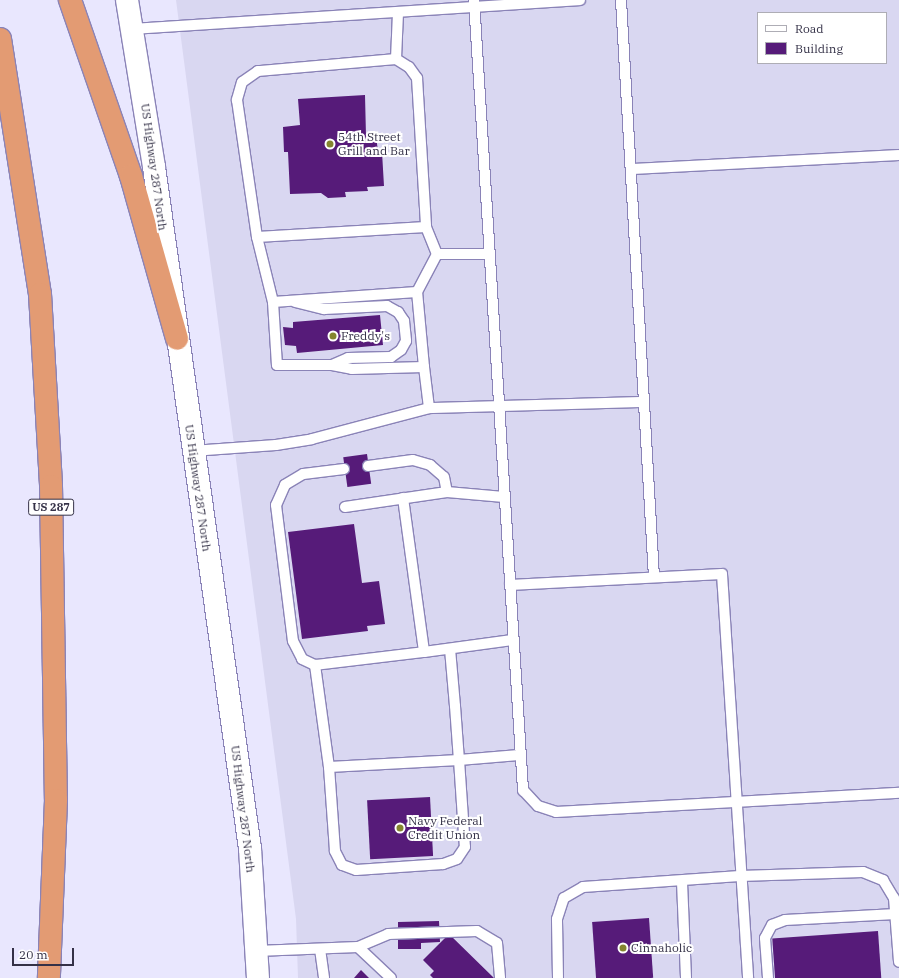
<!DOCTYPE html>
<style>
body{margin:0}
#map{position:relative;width:899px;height:978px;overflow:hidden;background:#e9e7fe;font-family:"IBM Plex Serif",serif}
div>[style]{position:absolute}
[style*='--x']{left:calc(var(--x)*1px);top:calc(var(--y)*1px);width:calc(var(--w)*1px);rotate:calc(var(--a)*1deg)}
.built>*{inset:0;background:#d9d7f1}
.building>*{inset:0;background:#561b79;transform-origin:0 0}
.roads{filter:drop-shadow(1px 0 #8a83b7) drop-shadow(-1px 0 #8a83b7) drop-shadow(0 1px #8a83b7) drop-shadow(0 -1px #8a83b7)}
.service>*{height:10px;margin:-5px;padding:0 5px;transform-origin:5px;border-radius:5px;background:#fff}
.secondary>*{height:22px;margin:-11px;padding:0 11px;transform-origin:11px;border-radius:11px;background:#fff}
.motorway>*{height:22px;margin:-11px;padding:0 11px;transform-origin:11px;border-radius:11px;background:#e39b73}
.dots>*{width:11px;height:11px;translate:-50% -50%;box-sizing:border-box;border:2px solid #fff;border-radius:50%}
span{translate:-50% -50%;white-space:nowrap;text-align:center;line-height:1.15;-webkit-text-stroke:4px #fff;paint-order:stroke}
.shield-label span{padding:1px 3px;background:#fff;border:1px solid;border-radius:3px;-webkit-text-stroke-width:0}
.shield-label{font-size:11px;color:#343147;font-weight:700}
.poi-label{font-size:12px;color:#343147}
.left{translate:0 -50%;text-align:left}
.street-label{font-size:12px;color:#343147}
.legend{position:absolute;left:757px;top:12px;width:130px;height:52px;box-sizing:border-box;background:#fff;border:1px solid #aeadb5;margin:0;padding:5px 7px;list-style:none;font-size:12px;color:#343147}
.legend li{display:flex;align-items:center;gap:8px;height:20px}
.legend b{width:20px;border:1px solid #aeadb5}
.scale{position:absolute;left:12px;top:948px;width:62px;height:18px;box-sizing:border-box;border:2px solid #343147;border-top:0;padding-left:5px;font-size:12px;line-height:14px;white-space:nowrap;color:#343147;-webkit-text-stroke:3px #fff;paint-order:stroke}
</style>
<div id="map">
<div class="built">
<div style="clip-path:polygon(evenodd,176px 0,899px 0,899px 978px,298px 978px,296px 919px,176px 0,758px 13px,886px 13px,886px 63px,758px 63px,758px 13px)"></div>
</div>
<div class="building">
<div style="clip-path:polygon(365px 95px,366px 136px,376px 135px,378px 152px,382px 152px,384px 186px,367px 187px,368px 191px,345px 192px,346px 197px,328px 198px,321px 193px,290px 194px,288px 152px,284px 152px,283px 127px,300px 125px,298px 99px)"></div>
<div style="clip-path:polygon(380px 315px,383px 345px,297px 353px,296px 346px,285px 345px,283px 327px,293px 328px,293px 322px)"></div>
<div style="left:367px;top:454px;width:30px;height:24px;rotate:82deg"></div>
<div style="clip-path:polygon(354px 524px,362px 583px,379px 581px,385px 624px,367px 626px,368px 631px,302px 639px,288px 532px)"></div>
<div style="left:430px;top:797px;width:59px;height:63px;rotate:87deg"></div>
<div style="left:649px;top:918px;width:60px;height:57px;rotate:86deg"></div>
<div style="clip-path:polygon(439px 921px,440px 942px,421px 943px,421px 949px,398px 949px,398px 922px)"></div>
<div style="left:878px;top:931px;width:47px;height:106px;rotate:86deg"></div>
<div style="clip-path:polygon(449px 934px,494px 978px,433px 978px,430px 975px,434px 971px,423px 960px)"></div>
<div style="clip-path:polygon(361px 970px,369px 978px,354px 978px)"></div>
</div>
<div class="roads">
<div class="service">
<div style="--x:474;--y:0;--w:792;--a:86.45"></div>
<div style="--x:523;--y:790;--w:22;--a:47"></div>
<div style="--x:538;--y:806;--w:19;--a:18"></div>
<div style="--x:556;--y:812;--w:344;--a:-3.2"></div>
<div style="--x:621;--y:0;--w:578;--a:86.73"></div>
<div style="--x:398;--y:13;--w:46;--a:92.5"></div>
<div style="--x:396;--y:59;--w:15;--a:32"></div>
<div style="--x:409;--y:67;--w:14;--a:54"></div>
<div style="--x:417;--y:78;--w:149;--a:86.5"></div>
<div style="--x:426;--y:227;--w:29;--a:68"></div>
<div style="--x:437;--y:254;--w:52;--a:0"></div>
<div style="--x:133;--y:29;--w:448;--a:-3.7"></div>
<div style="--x:396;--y:59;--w:139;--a:175"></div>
<div style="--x:258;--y:71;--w:19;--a:145"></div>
<div style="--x:242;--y:82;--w:19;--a:106"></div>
<div style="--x:237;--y:100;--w:138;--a:81.7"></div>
<div style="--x:257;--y:237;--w:169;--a:-3.4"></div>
<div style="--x:633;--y:169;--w:266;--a:-3"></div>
<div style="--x:257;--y:237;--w:67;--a:76.2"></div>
<div style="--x:273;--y:302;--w:63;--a:86.4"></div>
<div style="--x:277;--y:365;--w:55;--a:0"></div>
<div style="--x:332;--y:365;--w:20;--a:11"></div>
<div style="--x:352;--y:369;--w:72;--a:-1.6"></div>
<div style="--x:424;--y:367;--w:75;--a:-95.3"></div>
<div style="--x:417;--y:292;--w:43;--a:-62.2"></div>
<div style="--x:273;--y:302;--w:144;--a:-4"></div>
<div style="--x:295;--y:302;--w:30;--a:14"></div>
<div style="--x:324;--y:309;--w:63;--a:-2.7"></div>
<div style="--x:387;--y:306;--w:13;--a:29"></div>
<div style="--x:398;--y:312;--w:11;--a:56"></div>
<div style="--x:404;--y:321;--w:20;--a:84"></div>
<div style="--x:406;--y:341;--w:10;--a:119"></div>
<div style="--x:401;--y:350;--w:12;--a:145"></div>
<div style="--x:391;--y:357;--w:43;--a:178.7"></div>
<div style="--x:348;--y:358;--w:17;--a:156"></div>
<div style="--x:424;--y:367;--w:41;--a:83"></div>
<div style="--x:192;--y:451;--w:84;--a:-4.1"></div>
<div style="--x:276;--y:445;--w:36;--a:-9"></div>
<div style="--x:312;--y:439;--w:121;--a:-14.8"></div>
<div style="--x:429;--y:408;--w:215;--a:-1.6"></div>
<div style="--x:368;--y:466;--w:45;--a:-7.6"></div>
<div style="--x:413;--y:460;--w:18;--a:16"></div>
<div style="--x:430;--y:465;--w:18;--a:41"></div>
<div style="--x:444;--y:477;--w:15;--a:79"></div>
<div style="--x:344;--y:469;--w:41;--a:173"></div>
<div style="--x:303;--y:474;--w:21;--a:149"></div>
<div style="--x:285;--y:485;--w:22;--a:114"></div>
<div style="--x:276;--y:505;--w:137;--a:82.9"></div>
<div style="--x:293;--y:641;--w:20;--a:63"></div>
<div style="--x:302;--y:659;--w:14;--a:25"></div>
<div style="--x:315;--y:665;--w:110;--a:-6.8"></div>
<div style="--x:403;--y:498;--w:155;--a:82.2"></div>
<div style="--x:424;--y:652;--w:89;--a:-7.8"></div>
<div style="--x:345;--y:507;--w:103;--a:-8.4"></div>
<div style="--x:447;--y:492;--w:57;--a:5"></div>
<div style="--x:510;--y:585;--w:212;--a:-3"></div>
<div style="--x:722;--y:574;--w:405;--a:86.3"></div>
<div style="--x:450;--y:649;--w:57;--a:85"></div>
<div style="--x:455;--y:706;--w:54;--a:85.8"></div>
<div style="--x:459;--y:760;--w:87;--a:86.1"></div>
<div style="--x:465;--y:847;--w:14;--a:124"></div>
<div style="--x:457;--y:859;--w:15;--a:160"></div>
<div style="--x:443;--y:864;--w:87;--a:176.1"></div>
<div style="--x:356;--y:870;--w:15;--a:-160"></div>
<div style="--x:342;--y:865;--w:16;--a:-117"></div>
<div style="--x:335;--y:851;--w:84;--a:-94.1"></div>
<div style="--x:329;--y:767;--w:130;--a:-3.1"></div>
<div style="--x:459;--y:760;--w:60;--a:-4.8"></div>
<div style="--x:315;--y:665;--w:103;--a:82.2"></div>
<div style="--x:682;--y:882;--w:96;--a:87.6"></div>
<div style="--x:358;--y:947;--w:33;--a:-23"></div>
<div style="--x:388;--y:934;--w:89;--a:-1.9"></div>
<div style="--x:477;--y:931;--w:23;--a:31"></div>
<div style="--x:497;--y:943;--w:35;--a:85"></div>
<div style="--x:320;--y:949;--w:29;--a:82"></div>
<div style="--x:256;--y:951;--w:102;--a:-2.2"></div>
<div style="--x:358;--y:947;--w:45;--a:43.2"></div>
<div style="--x:558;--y:978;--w:59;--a:-91"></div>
<div style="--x:557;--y:919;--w:22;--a:-72"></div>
<div style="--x:564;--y:898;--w:22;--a:-30"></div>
<div style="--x:583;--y:887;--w:157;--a:-4"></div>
<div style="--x:740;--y:876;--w:123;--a:-1.9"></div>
<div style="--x:863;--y:872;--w:22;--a:22"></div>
<div style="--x:883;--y:880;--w:21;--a:59"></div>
<div style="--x:894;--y:898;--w:64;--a:85.5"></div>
<div style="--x:768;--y:978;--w:40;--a:-94.3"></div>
<div style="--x:765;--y:938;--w:15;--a:-62"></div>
<div style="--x:772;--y:925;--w:14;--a:-21"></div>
<div style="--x:785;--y:920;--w:111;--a:-3.1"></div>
</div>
<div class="secondary">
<div style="--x:127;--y:0;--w:169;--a:80.8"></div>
<div style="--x:154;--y:167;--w:688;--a:81.98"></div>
<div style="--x:250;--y:848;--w:130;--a:86.5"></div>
</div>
<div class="motorway">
<div style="--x:70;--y:0;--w:186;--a:70.9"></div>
<div style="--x:131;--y:176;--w:169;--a:74.2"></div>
<div style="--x:0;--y:39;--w:258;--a:81.1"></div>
<div style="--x:40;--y:294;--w:192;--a:86.7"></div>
<div style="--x:51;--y:486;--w:314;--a:89.1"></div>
<div style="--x:56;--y:800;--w:178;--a:92.3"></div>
</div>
</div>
<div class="dots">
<div style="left:330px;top:144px;background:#84852e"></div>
<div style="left:333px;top:336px;background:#84852e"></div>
<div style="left:400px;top:828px;background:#84852e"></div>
<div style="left:623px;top:948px;background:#84852e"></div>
</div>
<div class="shield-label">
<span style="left:51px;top:507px">US 287</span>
</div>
<div class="poi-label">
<span class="left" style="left:338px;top:144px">54th Street<br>Grill and Bar</span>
<span class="left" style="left:341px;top:336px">Freddy's</span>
<span class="left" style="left:408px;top:828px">Navy Federal<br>Credit Union</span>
<span class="left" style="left:631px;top:948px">Cinnaholic</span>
</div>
<div class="street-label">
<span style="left:154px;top:167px;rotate:82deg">US Highway 287 North</span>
<span style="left:198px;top:488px;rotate:82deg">US Highway 287 North</span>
<span style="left:243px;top:809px;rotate:83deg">US Highway 287 North</span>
</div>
<ul class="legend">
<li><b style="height:5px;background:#fff"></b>Road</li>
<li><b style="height:11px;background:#561b79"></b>Building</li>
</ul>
<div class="scale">20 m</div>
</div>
